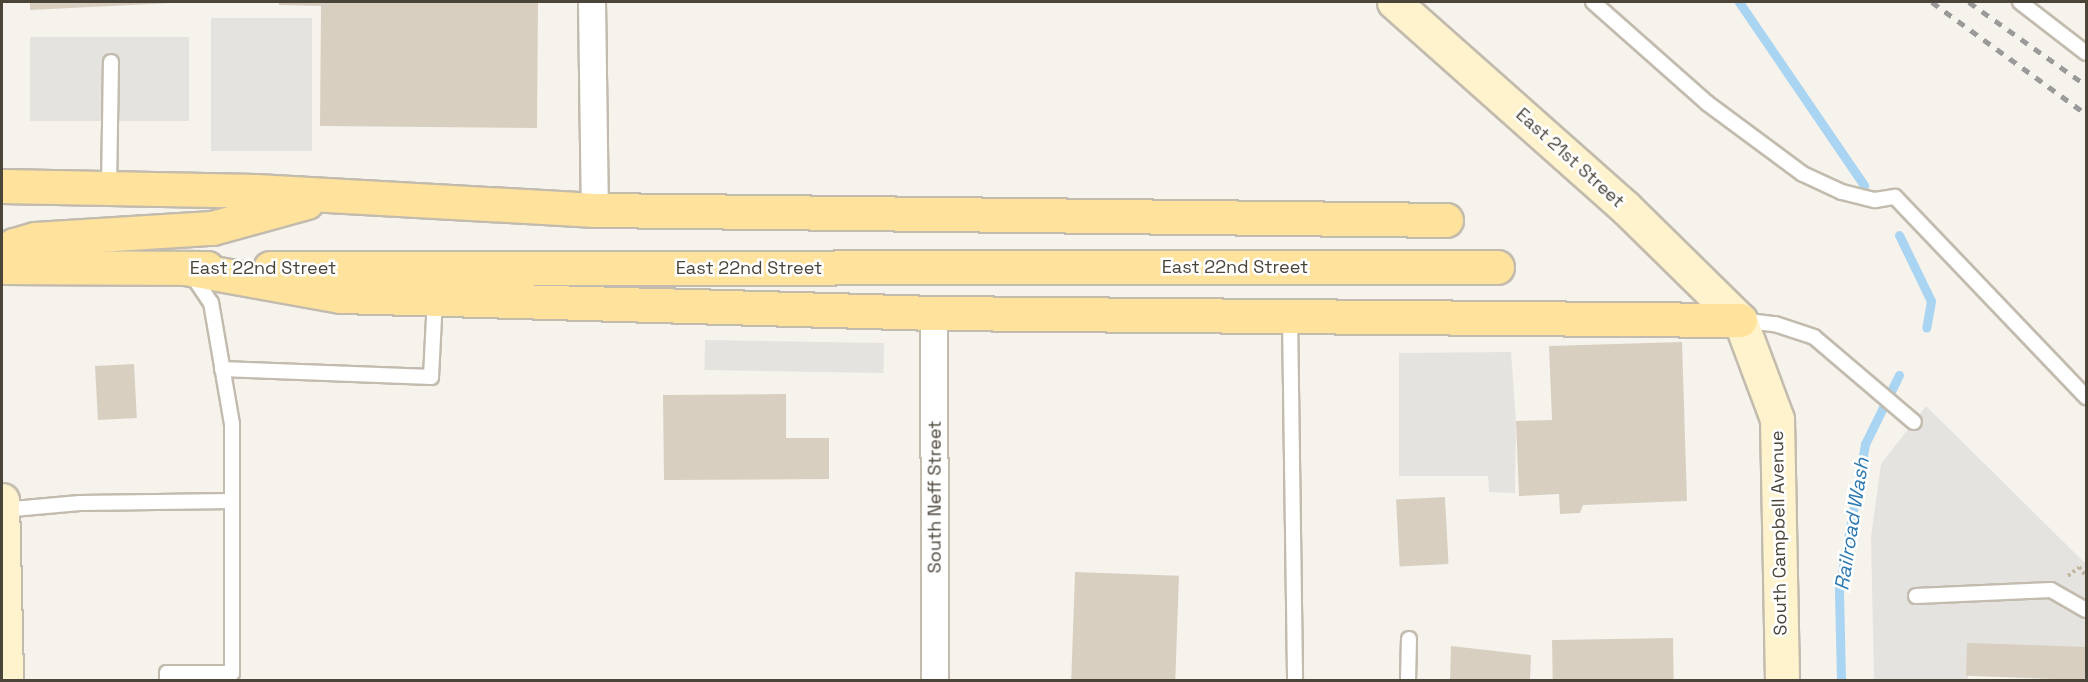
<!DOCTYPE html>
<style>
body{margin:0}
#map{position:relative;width:2088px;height:682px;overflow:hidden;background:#f6f3ec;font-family:"Space Grotesk",sans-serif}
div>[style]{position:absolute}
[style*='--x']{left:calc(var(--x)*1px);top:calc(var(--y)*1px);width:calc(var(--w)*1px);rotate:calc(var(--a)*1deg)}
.parking>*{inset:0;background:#e5e3e0;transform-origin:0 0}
.stream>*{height:9px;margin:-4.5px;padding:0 4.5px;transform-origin:4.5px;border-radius:4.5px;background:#a9d4f2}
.building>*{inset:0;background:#d8cfc1;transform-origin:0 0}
.path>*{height:4px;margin-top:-2px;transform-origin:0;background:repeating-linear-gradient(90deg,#c4b79f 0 3px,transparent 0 6px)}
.roads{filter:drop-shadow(2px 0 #c2bbae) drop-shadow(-2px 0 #c2bbae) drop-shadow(0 2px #c2bbae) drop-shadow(0 -2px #c2bbae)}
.lane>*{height:14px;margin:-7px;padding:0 7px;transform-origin:7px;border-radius:7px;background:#fff}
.street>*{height:26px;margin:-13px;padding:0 13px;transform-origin:13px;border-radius:13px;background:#fff}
.secondary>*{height:33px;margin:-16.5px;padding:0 16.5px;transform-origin:16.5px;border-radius:16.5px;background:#fff3cd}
.primary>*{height:33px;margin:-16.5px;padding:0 16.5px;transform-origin:16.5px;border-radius:16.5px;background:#ffe39c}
.rail>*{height:4.5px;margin-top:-2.25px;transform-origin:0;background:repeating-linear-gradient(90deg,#9a9a9a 0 8px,transparent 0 16px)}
span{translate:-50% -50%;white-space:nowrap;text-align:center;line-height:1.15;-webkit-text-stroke:5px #fff;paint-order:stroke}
.street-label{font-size:18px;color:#4b4439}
.water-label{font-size:20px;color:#2e7ab2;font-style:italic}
.frame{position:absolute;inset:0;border:3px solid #4b4439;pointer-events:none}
</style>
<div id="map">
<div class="parking">
<div style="left:211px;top:18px;width:101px;height:133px"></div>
<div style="left:30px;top:37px;width:159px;height:84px"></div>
<div style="left:705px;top:340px;width:179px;height:30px;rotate:1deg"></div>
<div style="clip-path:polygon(1511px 352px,1516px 421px,1515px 493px,1489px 492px,1488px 476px,1399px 476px,1399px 353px)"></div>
<div style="clip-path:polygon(1926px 406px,2086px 564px,2086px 647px,1968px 651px,1968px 680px,1874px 680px,1871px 537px,1881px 464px)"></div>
</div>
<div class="stream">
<div style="--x:1739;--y:2;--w:222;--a:55.7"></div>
<div style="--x:1899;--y:235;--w:73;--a:64.1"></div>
<div style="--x:1931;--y:301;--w:27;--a:100"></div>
<div style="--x:1841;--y:680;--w:91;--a:-91.3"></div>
<div style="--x:1839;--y:589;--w:147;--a:-79.8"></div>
<div style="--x:1865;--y:444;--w:77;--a:-63.8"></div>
</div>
<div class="building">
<div style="clip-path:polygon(30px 2px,192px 2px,30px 10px)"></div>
<div style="clip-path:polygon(279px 2px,538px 2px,537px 128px,320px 126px,321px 6px,279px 5px)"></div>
<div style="clip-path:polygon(1682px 342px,1687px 501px,1583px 505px,1580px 513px,1560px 514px,1559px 494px,1519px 496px,1516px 421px,1552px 420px,1549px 346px)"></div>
<div style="left:134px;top:364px;width:54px;height:39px;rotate:87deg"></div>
<div style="clip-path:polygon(786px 394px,786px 438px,829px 438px,829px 479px,664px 480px,663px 395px)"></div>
<div style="left:1445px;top:497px;width:67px;height:49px;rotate:87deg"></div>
<div style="left:1075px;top:572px;width:104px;height:108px;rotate:2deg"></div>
<div style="left:1673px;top:638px;width:42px;height:121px;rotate:89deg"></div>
<div style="clip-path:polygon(1451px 646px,1531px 655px,1530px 680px,1450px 680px)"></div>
<div style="left:2086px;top:647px;width:33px;height:119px;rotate:92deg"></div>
</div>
<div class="path">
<div style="--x:2068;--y:576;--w:14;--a:-39"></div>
<div style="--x:2079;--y:567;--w:11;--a:52"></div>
</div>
<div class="roads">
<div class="lane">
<div style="--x:1593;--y:2;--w:152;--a:41.5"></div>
<div style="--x:1707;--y:103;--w:119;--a:36.5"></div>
<div style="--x:1803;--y:174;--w:43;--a:24.8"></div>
<div style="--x:1842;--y:192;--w:34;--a:14"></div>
<div style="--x:1875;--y:200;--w:20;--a:-9"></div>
<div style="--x:1895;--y:197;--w:277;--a:46.3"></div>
<div style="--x:2020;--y:2;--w:83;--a:37.7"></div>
<div style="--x:109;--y:188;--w:126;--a:-89.1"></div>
<div style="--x:1290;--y:316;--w:364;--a:89.2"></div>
<div style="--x:1740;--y:320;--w:35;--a:7"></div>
<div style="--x:1775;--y:324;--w:41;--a:18.4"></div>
<div style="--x:1814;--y:337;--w:131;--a:40.4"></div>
<div style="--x:222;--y:369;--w:209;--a:2.2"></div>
<div style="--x:431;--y:377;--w:79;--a:-87.1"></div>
<div style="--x:2;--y:510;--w:78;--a:-5.1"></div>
<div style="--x:80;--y:503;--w:152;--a:-0.8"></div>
<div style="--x:1916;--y:596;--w:135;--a:-2.5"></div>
<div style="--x:2051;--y:590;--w:40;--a:29.7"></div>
<div style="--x:167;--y:680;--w:7;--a:-90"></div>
<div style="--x:167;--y:673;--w:65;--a:0"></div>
<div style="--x:232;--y:673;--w:249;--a:-90"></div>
<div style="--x:232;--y:424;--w:123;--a:-99.8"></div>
<div style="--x:211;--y:303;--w:32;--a:-124"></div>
<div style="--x:1408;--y:680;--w:41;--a:-88.6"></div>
</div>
<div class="street">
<div style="--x:592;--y:2;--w:208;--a:89.2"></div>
<div style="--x:934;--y:313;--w:367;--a:89.8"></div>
</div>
<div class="secondary">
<div style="--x:1394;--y:2;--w:310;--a:41.6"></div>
<div style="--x:1626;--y:208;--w:160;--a:44.5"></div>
<div style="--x:1740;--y:320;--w:106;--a:69.5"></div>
<div style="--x:1777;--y:419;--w:261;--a:88.9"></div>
<div style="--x:2;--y:500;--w:180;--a:88.7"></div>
</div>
<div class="primary">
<div style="--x:2;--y:186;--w:254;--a:1.1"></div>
<div style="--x:256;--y:191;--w:340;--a:3.2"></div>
<div style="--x:595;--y:210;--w:851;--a:0.67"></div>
<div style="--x:2;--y:255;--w:16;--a:-40"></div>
<div style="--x:14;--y:245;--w:22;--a:-16"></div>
<div style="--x:35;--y:239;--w:177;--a:-3.6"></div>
<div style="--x:212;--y:228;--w:98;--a:-15.3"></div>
<div style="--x:2;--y:267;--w:205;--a:0.3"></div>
<div style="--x:185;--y:268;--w:158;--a:10.2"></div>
<div style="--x:341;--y:296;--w:593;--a:1.64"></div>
<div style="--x:934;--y:313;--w:806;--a:0.5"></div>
<div style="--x:270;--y:268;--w:1227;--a:-0.05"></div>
</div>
</div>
<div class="rail">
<div style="--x:1932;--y:2;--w:190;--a:36"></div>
<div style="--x:1969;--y:2;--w:143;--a:35.4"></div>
</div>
<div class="street-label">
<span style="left:1570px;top:158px;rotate:42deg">East 21st Street</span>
<span style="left:1235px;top:267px">East 22nd Street</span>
<span style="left:263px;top:268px">East 22nd Street</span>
<span style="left:749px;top:268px">East 22nd Street</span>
<span style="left:935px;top:497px;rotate:-90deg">South Neff Street</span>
<span style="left:1779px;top:533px;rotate:-91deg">South Campbell Avenue</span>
</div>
<div class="water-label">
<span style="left:1852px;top:524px;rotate:-81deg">Railroad Wash</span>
</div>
<div class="frame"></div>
</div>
